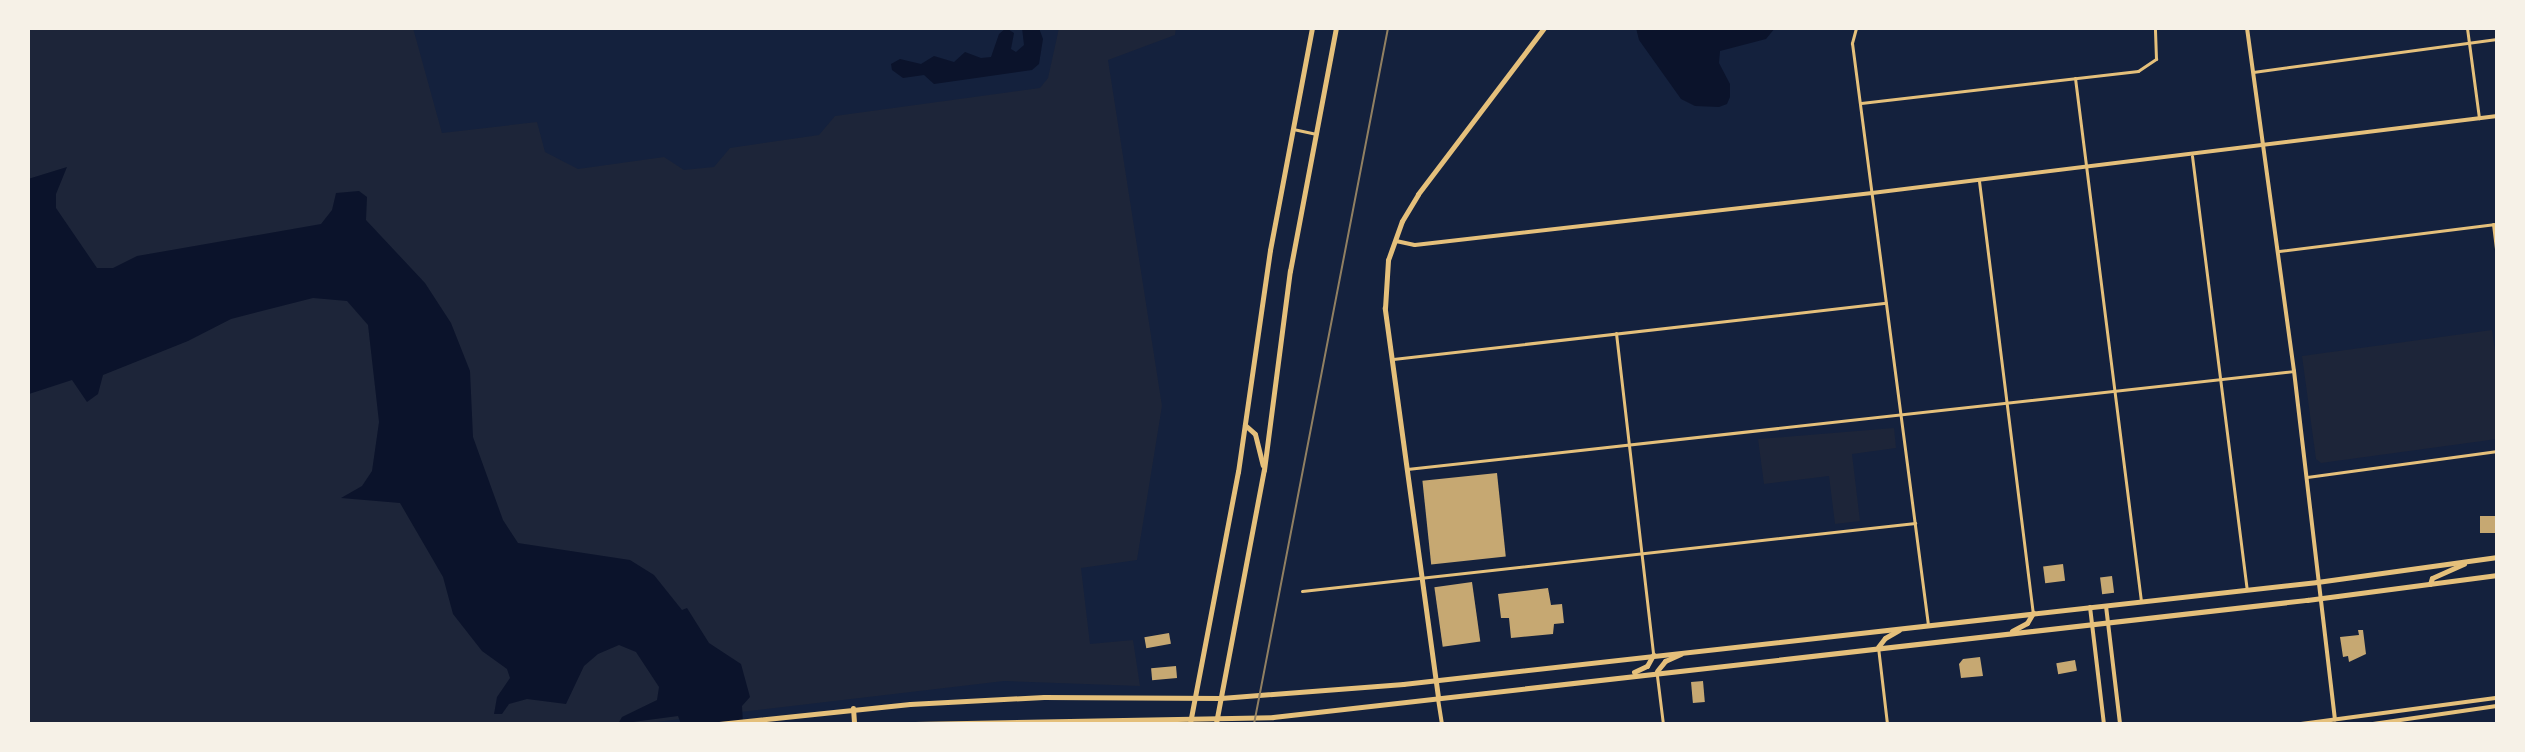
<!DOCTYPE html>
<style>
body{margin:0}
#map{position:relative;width:2525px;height:752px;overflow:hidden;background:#14213d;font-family:"Roboto Serif",serif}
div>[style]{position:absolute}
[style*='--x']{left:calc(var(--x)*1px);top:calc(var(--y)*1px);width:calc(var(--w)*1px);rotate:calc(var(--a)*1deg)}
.green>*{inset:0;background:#1d2539}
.water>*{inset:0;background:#0b132b}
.building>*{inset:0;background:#c6a872;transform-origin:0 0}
.minor>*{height:3px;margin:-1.5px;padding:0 1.5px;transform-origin:1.5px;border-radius:1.5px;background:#e5c07b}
.tertiary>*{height:4px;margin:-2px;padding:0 2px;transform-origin:2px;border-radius:2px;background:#e5c07b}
.secondary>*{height:5px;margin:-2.5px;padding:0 2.5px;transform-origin:2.5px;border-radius:2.5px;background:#e5c07b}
.primary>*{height:5px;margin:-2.5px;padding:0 2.5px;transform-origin:2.5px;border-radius:2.5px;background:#e5c07b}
.rail>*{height:2px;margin:-1px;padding:0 1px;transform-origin:1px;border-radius:1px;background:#918062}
span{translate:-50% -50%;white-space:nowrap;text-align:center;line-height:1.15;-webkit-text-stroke:8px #f6f1e7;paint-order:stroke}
.frame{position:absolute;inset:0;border:30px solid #f6f1e7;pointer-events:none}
</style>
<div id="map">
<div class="green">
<div style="clip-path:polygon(28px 28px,413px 28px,442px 133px,537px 122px,545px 152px,578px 169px,664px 157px,684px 170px,714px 167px,730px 148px,819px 135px,835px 116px,1040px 88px,1048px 78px,1059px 28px,1176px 28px,1175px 35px,1108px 60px,1162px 406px,1137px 560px,1081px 568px,1090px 644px,1133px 640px,1140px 686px,1004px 681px,639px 724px,28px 724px)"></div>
<div style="clip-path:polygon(2492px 330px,2497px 366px,2497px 439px,2321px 463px,2316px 459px,2302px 356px)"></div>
<div style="clip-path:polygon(1894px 428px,1896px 448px,1852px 454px,1860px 521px,1835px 524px,1829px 476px,1764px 484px,1758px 439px)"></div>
</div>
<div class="water">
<div style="clip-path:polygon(1006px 28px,1014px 33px,1011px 49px,1016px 52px,1024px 45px,1022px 28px,1039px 28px,1043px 39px,1039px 64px,1032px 70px,934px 84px,924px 75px,903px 78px,892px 70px,891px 64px,900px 59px,921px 64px,934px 56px,954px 62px,965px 52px,981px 58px,991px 57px,999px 34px)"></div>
<div style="clip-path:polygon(1636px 28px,1775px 28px,1766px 39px,1720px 51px,1719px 63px,1730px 84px,1730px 97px,1727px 104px,1719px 107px,1695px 106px,1681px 99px,1639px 40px)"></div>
<div style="clip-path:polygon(67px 167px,56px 194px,56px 208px,97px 268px,113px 268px,137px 256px,321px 224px,332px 210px,336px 193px,359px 191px,367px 197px,366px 220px,425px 283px,451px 323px,470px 371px,473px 437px,503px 520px,518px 543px,630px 560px,654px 575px,682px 610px,687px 608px,709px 643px,741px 664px,750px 697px,742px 706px,743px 724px,681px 724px,678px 716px,618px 724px,622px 717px,657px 700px,659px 687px,636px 652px,619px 645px,598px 654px,584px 666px,566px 704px,527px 699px,509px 704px,502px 714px,494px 714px,497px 697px,510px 678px,507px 669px,482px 651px,453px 614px,443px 577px,400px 503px,341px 498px,362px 486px,372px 471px,379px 422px,368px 325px,347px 301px,313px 298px,231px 319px,188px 341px,103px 375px,98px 394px,87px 402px,72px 380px,29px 394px,28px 179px)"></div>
</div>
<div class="building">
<div style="left:1497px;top:473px;width:84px;height:75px;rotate:84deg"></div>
<div style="left:2497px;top:516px;width:17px;height:17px;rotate:90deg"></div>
<div style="left:2063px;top:564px;width:17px;height:20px;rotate:83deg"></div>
<div style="left:2112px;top:576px;width:17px;height:12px;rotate:83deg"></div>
<div style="left:1472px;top:582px;width:60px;height:38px;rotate:82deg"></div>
<div style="clip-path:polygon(1548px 588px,1551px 605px,1562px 604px,1564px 623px,1554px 624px,1553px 634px,1511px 638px,1509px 618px,1501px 618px,1498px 594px)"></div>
<div style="clip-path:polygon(2358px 630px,2363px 630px,2366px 654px,2349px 662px,2348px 656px,2343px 657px,2340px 637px,2359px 635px)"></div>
<div style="left:1169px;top:633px;width:11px;height:25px;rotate:80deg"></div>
<div style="clip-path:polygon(1980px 657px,1983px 676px,1961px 678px,1959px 664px,1963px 659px)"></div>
<div style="left:2075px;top:660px;width:11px;height:19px;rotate:80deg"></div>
<div style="left:1176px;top:666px;width:12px;height:25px;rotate:85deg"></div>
<div style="left:1703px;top:681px;width:21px;height:12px;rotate:85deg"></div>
</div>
<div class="minor">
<div style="--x:1856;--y:28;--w:16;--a:105"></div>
<div style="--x:1852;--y:43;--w:587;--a:82.56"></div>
<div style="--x:2467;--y:28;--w:91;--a:82.4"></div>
<div style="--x:2253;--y:72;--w:246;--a:-7.7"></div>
<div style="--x:2075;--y:78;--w:527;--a:82.81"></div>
<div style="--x:1861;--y:103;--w:279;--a:-6.6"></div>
<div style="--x:2138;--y:71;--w:22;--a:-34"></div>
<div style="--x:2156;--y:59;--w:31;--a:-92"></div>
<div style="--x:2496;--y:116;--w:8;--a:83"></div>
<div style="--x:1293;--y:129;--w:24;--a:12"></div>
<div style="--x:2192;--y:156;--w:436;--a:82.8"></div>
<div style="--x:1979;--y:181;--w:435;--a:82.9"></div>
<div style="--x:2493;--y:224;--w:31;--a:83"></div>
<div style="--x:2279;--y:251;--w:220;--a:-7.1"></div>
<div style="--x:1616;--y:333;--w:324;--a:83.4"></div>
<div style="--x:1393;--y:359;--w:496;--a:-6.5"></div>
<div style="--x:1407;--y:469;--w:892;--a:-6.3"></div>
<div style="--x:2307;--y:477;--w:192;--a:-7.8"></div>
<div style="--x:1302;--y:591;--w:617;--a:-6.33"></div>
<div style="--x:1878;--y:647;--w:78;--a:83.3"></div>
<div style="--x:1657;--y:676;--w:48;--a:82.9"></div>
</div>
<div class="tertiary">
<div style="--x:2247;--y:28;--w:346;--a:82.2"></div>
<div style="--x:2294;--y:371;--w:351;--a:83.3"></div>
<div style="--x:1396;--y:241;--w:19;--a:12"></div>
<div style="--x:1415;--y:245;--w:460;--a:-6.5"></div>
<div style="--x:1872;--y:193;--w:630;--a:-7.02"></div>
<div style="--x:2106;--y:606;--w:119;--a:83.2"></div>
<div style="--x:2090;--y:607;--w:118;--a:83.2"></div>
<div style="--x:1438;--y:699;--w:25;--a:81"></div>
<div style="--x:2301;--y:724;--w:198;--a:-7.6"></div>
<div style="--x:2373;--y:724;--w:125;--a:-8.3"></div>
</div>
<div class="secondary">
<div style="--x:1438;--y:697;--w:393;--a:-97.8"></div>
<div style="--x:1385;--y:308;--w:48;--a:-86.4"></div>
<div style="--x:1388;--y:260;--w:41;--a:-70.3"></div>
<div style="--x:1402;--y:221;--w:31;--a:-59"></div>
<div style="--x:1418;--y:194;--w:208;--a:-52.8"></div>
</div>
<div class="primary">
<div style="--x:1245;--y:425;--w:13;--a:42"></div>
<div style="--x:1255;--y:434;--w:32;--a:76"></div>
<div style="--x:2430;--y:584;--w:6;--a:-72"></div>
<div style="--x:2432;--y:578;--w:35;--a:-24"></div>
<div style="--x:2012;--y:631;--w:17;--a:-28"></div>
<div style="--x:2027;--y:623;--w:12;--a:-59"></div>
<div style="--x:1878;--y:647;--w:11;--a:-52"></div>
<div style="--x:1885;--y:638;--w:16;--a:-30"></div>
<div style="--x:1657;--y:671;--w:13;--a:-51"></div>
<div style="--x:1665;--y:661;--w:17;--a:-24"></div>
<div style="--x:1634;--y:672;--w:14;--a:-25"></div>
<div style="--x:1647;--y:666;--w:13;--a:-61"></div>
<div style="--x:853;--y:708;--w:16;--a:86"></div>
<div style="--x:1190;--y:723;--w:256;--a:-79.2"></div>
<div style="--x:1238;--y:472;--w:224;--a:-81.8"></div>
<div style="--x:1270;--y:250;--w:226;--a:-79.3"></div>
<div style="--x:1216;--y:723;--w:258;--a:-79.3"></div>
<div style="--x:1264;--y:470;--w:201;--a:-82.6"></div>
<div style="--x:1290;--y:271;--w:247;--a:-79.3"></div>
<div style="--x:719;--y:724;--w:192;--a:-6"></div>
<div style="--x:910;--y:704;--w:134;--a:-3"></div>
<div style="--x:1044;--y:697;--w:177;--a:0.3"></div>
<div style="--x:1221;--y:698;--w:183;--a:-4.4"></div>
<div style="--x:1403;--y:684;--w:920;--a:-6.37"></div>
<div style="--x:2317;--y:582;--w:182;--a:-7.9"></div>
<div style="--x:915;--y:724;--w:358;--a:-1.1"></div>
<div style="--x:1273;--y:717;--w:1041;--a:-6.46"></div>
<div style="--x:2307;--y:600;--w:192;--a:-7.5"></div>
</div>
<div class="rail">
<div style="--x:1254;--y:724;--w:709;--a:-79.1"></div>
</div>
<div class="frame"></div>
</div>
